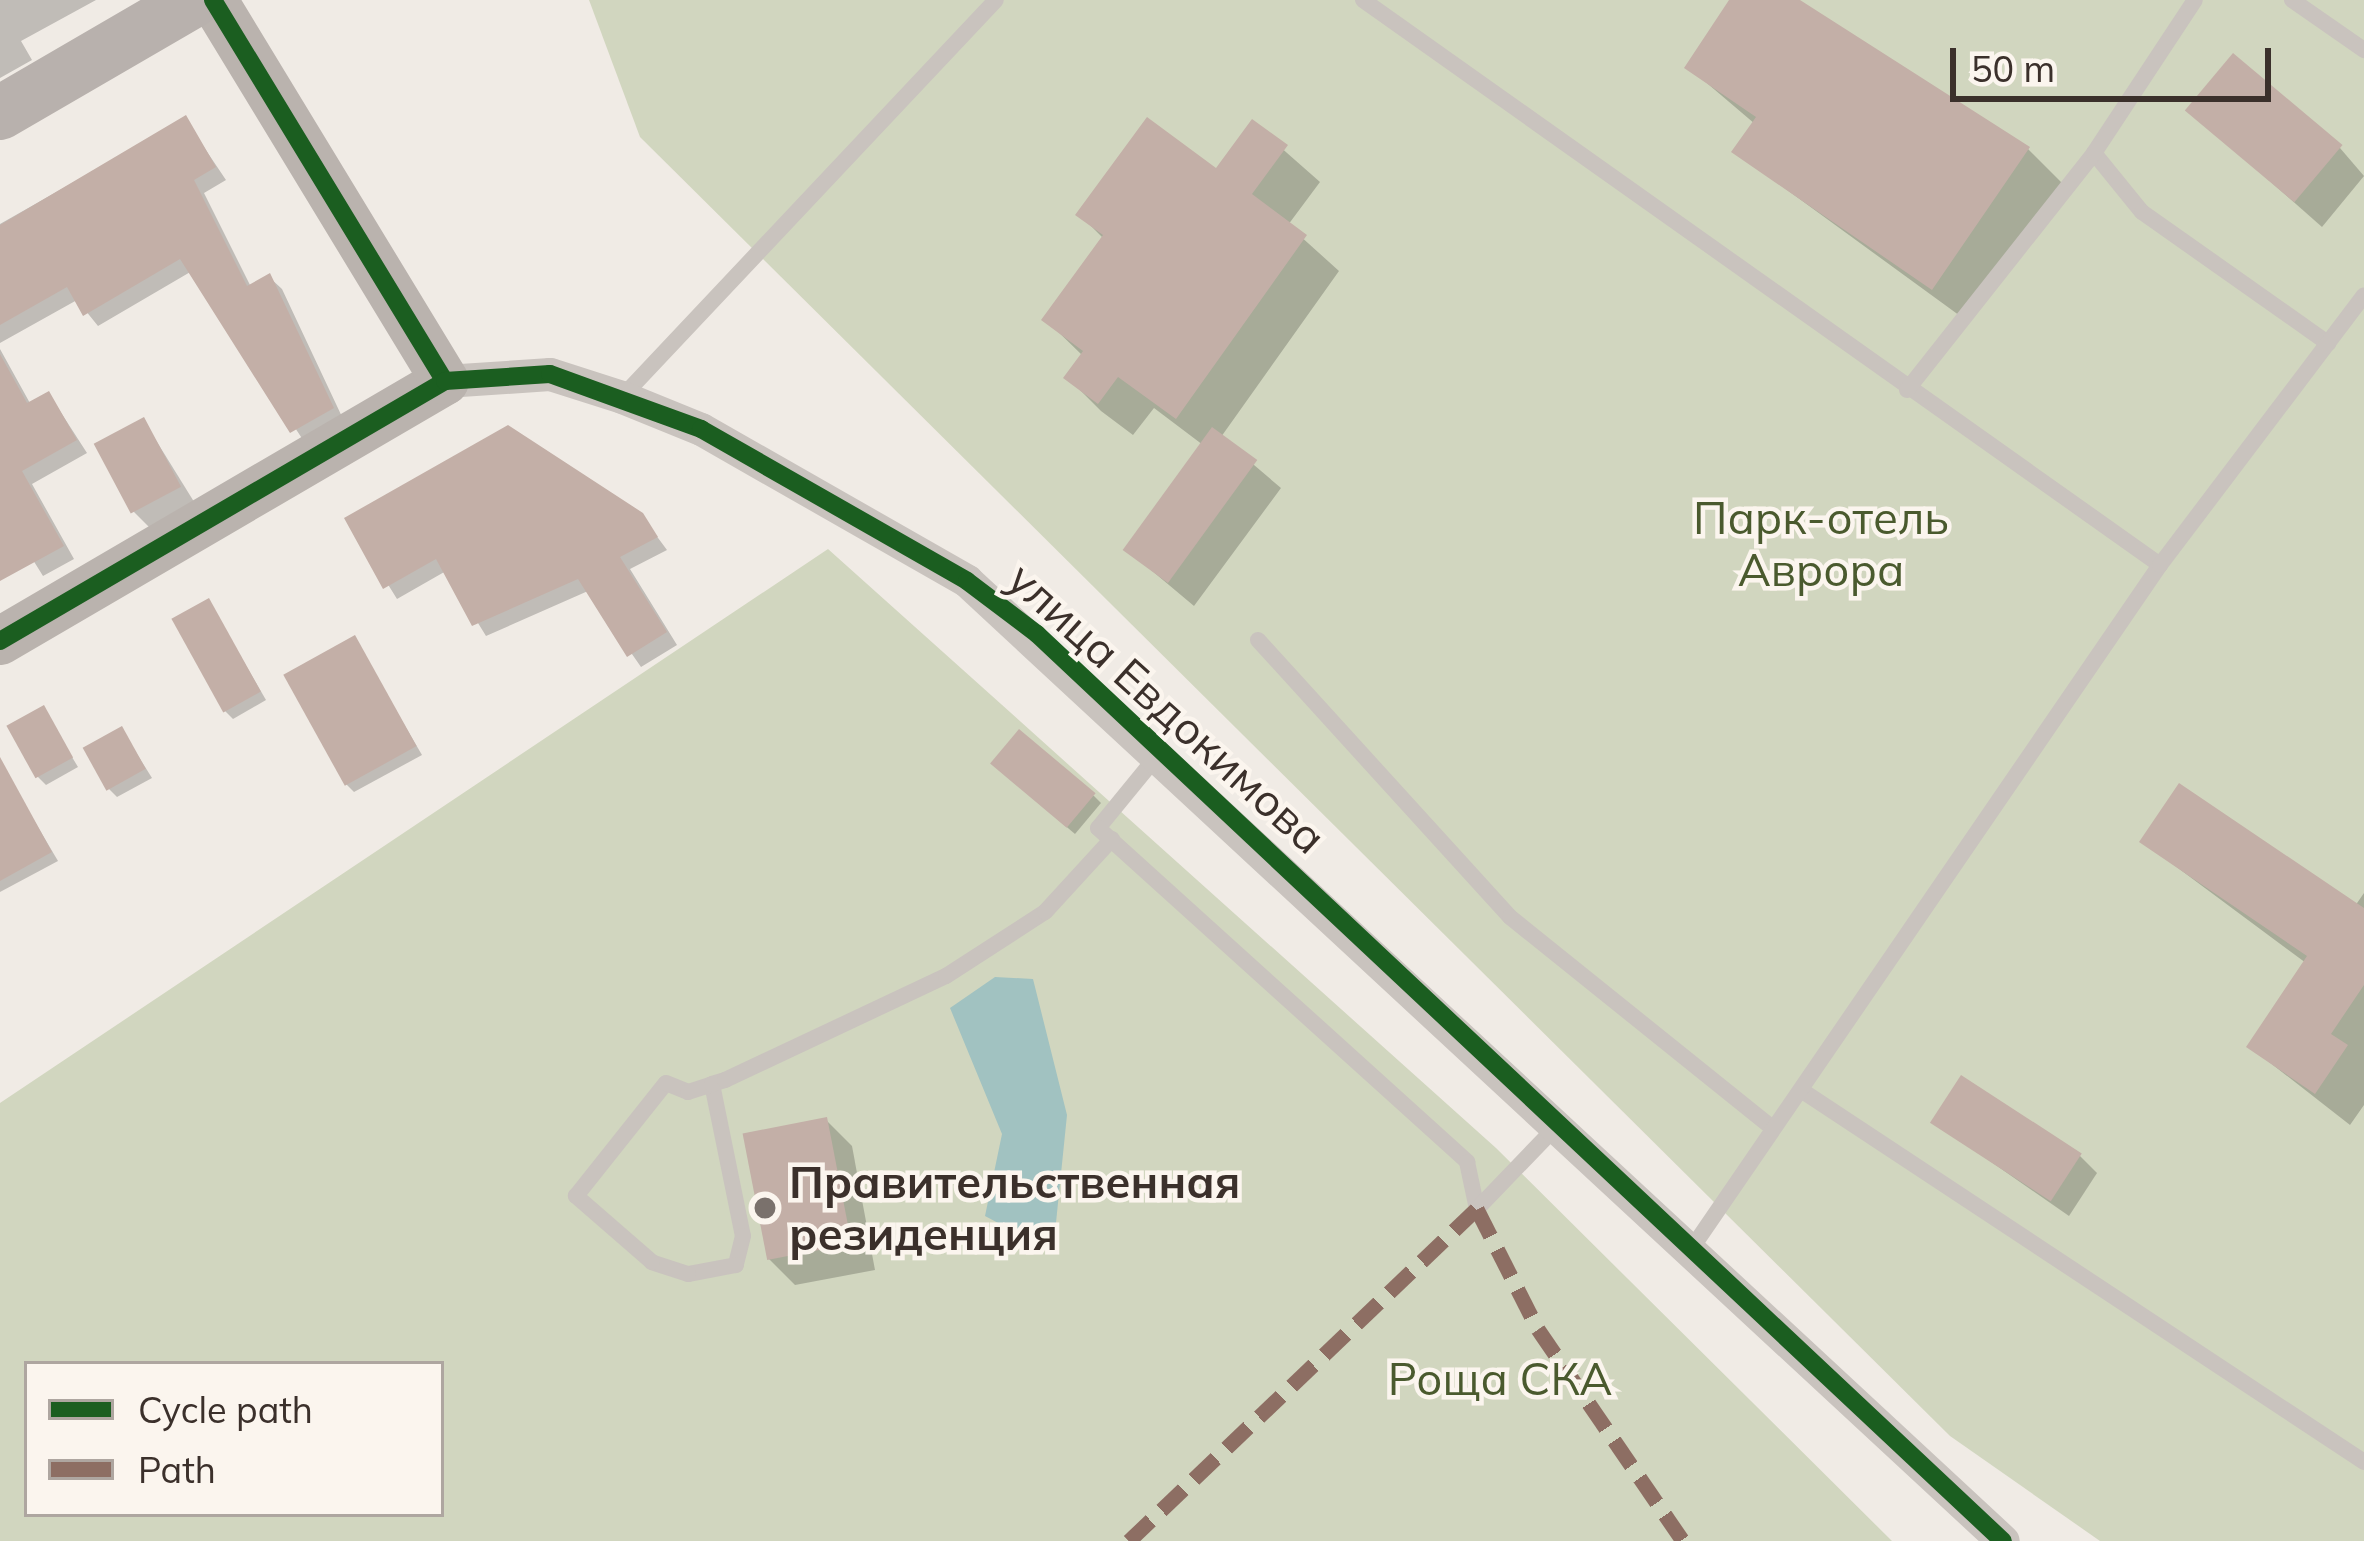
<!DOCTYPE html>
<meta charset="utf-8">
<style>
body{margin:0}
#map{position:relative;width:2364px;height:1541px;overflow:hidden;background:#f0ebe5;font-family:Mulish,sans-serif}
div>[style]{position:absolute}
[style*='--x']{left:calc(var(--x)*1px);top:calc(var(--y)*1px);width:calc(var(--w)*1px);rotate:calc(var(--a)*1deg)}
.green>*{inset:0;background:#d1d6bf}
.water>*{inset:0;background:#a1c2c1}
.shadow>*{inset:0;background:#0003}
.building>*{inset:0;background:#c3afa7;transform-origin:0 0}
.lane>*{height:16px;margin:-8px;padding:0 8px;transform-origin:8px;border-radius:8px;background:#c9c3be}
.street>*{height:33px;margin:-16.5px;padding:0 16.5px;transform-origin:16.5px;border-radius:16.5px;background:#c9c3be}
.secondary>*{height:48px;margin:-24px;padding:0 24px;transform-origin:24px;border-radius:24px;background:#bab3ae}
.primary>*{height:54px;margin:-27px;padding:0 27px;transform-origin:27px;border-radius:27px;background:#b8b1ad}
.quiet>*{height:15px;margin-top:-7.5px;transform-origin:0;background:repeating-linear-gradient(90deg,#8d6e63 0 30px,transparent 0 45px)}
.cycleway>*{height:18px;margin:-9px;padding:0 9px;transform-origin:9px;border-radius:9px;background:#1b5e20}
.dots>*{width:33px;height:33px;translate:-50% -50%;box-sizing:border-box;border:6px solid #fbf5ee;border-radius:50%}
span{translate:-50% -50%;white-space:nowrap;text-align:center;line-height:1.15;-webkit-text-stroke:9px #fbf5ee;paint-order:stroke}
.park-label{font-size:45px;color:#4a5a2e}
.street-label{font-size:45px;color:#3b302b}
.poi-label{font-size:45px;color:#3b302b;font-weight:700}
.left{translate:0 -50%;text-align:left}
.legend{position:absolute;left:24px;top:1361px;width:420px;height:156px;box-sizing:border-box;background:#fbf5ee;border:3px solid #aea6a0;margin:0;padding:15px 21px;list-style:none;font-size:36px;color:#3b302b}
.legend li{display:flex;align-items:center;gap:24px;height:60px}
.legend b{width:60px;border:3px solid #aea6a0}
.scale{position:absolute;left:1950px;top:48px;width:321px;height:54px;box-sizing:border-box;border:6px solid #3b302b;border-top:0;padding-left:15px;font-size:36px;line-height:42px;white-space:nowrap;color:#3b302b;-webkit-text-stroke:9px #fbf5ee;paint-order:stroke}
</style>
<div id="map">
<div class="green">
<div style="clip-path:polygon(589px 0,2364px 0,2364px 1541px,2100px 1541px,1950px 1436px,640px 137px)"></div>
<div style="clip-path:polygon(evenodd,828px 549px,1496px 1148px,1892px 1541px,0 1541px,0 1103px,828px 549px,27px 1364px,441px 1364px,441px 1514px,27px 1514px,27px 1364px)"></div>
</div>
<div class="water">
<div style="clip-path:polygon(995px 977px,1033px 979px,1067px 1115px,1053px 1252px,985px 1216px,1002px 1134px,950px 1008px)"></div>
</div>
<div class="shadow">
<div style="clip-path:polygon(0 0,96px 0,21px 41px,32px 60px,0 78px)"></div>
<div style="clip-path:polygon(1733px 0,1797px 0,2028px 149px,2062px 183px,1967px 321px,1735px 152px,1755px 124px,1688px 67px)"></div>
<div style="clip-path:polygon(2189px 110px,2340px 148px,2364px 176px,2322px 227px)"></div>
<div style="clip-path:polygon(185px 119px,226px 180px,204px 193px,251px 287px,269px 277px,282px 289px,344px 421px,305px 443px,192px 271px,98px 326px,77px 300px,0 343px,0 224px)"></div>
<div style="clip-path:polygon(1253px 123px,1320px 182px,1288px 225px,1339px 271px,1221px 437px,1281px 488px,1194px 606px,1126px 549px,1203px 445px,1154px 408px,1133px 435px,1101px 411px,1067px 377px,1083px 356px,1045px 319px,1104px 239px,1079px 214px,1217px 172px)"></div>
<div style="clip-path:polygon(0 349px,31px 405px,49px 394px,87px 453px,32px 484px,74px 559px,43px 576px,0 507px)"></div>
<div style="clip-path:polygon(144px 421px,196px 505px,151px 529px,134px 512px)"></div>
<div style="clip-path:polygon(641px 515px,667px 550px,630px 569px,677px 645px,641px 667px,588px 591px,486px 636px,446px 571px,397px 599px,348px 520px)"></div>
<div style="clip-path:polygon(209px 602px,266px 700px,233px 719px,225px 711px)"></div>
<div style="clip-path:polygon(354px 639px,422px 755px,354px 792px,346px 784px)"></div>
<div style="clip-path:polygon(43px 709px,78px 767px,46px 785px,38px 777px)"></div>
<div style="clip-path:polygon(122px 730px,152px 778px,117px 797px,109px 789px)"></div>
<div style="clip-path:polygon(1002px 772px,1094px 796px,1101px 803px,1075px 834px)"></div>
<div style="clip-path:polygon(9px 778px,58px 861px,0 892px,0 783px)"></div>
<div style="clip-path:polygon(2143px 842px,2355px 906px,2364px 893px,2364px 1105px,2350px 1125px,2250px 1047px,2306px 963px)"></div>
<div style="clip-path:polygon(826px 1120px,852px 1146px,875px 1270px,795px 1285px,769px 1259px)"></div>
<div style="clip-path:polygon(1934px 1122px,2080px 1156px,2097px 1173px,2069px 1216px)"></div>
</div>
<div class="building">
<div style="clip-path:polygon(1729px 0,1800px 0,2030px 147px,1932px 290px,1731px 152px,1756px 117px,1684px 68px)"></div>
<div style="left:2233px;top:53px;width:143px;height:75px;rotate:40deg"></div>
<div style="clip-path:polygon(186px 115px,216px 167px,194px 180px,247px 286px,270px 273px,334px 408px,290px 433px,180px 259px,83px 316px,67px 287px,0 325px,0 225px)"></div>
<div style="clip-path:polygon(1147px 117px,1216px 168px,1252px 119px,1288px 145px,1252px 194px,1307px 235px,1176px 419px,1118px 377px,1098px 404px,1063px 378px,1083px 351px,1041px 320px,1103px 235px,1075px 215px)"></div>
<div style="clip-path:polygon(0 354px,27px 403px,49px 391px,77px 440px,22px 471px,64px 546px,0 581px)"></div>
<div style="left:144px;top:417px;width:79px;height:57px;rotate:62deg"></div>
<div style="clip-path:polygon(508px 425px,643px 513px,658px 537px,620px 557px,667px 632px,627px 657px,578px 579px,472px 626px,436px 559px,383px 589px,344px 518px)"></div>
<div style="left:1212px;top:427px;width:56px;height:152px;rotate:36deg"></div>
<div style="left:209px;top:598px;width:107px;height:43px;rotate:61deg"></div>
<div style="left:355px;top:635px;width:127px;height:82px;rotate:61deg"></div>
<div style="left:44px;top:705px;width:60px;height:43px;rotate:61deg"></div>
<div style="left:122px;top:726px;width:49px;height:45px;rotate:61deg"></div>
<div style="left:1019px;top:729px;width:100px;height:45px;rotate:40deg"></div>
<div style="clip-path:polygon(0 757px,52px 852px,0 881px)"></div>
<div style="clip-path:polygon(2179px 783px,2364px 908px,2364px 985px,2331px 1034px,2348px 1045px,2315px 1094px,2246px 1047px,2307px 956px,2139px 842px)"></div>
<div style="left:1961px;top:1075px;width:144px;height:57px;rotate:33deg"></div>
<div style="left:827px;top:1117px;width:129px;height:86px;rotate:79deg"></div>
</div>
<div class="lane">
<div style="--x:1363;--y:0;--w:977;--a:35.33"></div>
<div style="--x:2292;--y:0;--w:88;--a:34.8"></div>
<div style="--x:2094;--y:153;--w:76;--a:50.9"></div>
<div style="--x:2142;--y:212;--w:228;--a:35.2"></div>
<div style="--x:1907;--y:390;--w:302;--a:-51.7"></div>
<div style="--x:2094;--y:153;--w:183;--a:-56.6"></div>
<div style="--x:622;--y:397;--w:545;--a:-46.71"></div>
<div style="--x:1258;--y:640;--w:374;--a:47.7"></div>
<div style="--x:1510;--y:917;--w:330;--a:38.8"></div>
<div style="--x:1157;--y:756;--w:93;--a:129.3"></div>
<div style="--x:1098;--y:828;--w:498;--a:42.1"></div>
<div style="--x:1467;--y:1162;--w:48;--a:78"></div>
<div style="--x:1477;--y:1209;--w:115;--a:-46.1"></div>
<div style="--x:712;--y:1084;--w:155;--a:78.5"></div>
<div style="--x:743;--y:1236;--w:30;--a:104"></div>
<div style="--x:736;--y:1265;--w:49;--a:169.4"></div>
<div style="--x:688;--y:1274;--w:38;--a:-162"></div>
<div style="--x:652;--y:1262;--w:101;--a:-139"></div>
<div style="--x:576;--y:1196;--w:144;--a:-51.5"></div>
<div style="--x:666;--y:1083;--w:24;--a:22"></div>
<div style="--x:688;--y:1092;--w:25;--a:-18"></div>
<div style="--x:712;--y:1084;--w:14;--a:-17"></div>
<div style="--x:725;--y:1080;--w:244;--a:-25.2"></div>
<div style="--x:946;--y:976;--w:118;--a:-32.9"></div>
<div style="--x:1045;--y:912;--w:99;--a:-47.5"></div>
<div style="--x:1804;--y:1092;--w:671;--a:33.45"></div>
<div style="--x:1694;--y:1245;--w:824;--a:-55.58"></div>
<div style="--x:2160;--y:565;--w:338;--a:-52.9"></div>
</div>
<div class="street">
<div style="--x:445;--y:381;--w:105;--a:-3.8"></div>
<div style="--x:550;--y:374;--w:76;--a:17.7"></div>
<div style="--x:622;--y:397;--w:85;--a:22.1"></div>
<div style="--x:701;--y:429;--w:306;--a:29.7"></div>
<div style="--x:967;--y:581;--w:1412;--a:42.82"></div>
</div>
<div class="secondary">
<div style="--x:0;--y:641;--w:515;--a:-30.3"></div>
<div style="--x:445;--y:381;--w:446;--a:-121.3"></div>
</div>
<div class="primary">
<div style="--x:0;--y:113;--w:225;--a:-30.2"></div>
</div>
<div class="quiet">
<div style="--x:1129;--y:1541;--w:481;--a:-43.7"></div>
<div style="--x:1477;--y:1209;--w:135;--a:63.1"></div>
<div style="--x:1538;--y:1329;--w:257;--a:55.6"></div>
</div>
<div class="cycleway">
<div style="--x:213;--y:0;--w:446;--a:58.7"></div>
<div style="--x:0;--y:641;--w:515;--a:-30.3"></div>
<div style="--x:445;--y:381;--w:105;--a:-3.8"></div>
<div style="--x:550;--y:374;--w:161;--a:20"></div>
<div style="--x:701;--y:429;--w:306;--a:29.7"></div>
<div style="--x:967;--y:581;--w:88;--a:37.1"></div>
<div style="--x:1037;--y:634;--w:1325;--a:43.2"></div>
</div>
<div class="dots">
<div style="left:765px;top:1208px;background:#7a716c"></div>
</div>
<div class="park-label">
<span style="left:1821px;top:544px">Парк-отель<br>Аврора</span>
<span style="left:1500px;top:1379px">Роща СКА</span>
</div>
<div class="street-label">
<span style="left:1167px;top:708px;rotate:42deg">улица Евдокимова</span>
</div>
<div class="poi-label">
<span class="left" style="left:789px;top:1208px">Правительственная<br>резиденция</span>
</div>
<ul class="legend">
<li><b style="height:15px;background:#1b5e20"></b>Cycle path</li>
<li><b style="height:15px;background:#8d6e63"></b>Path</li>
</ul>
<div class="scale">50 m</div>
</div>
